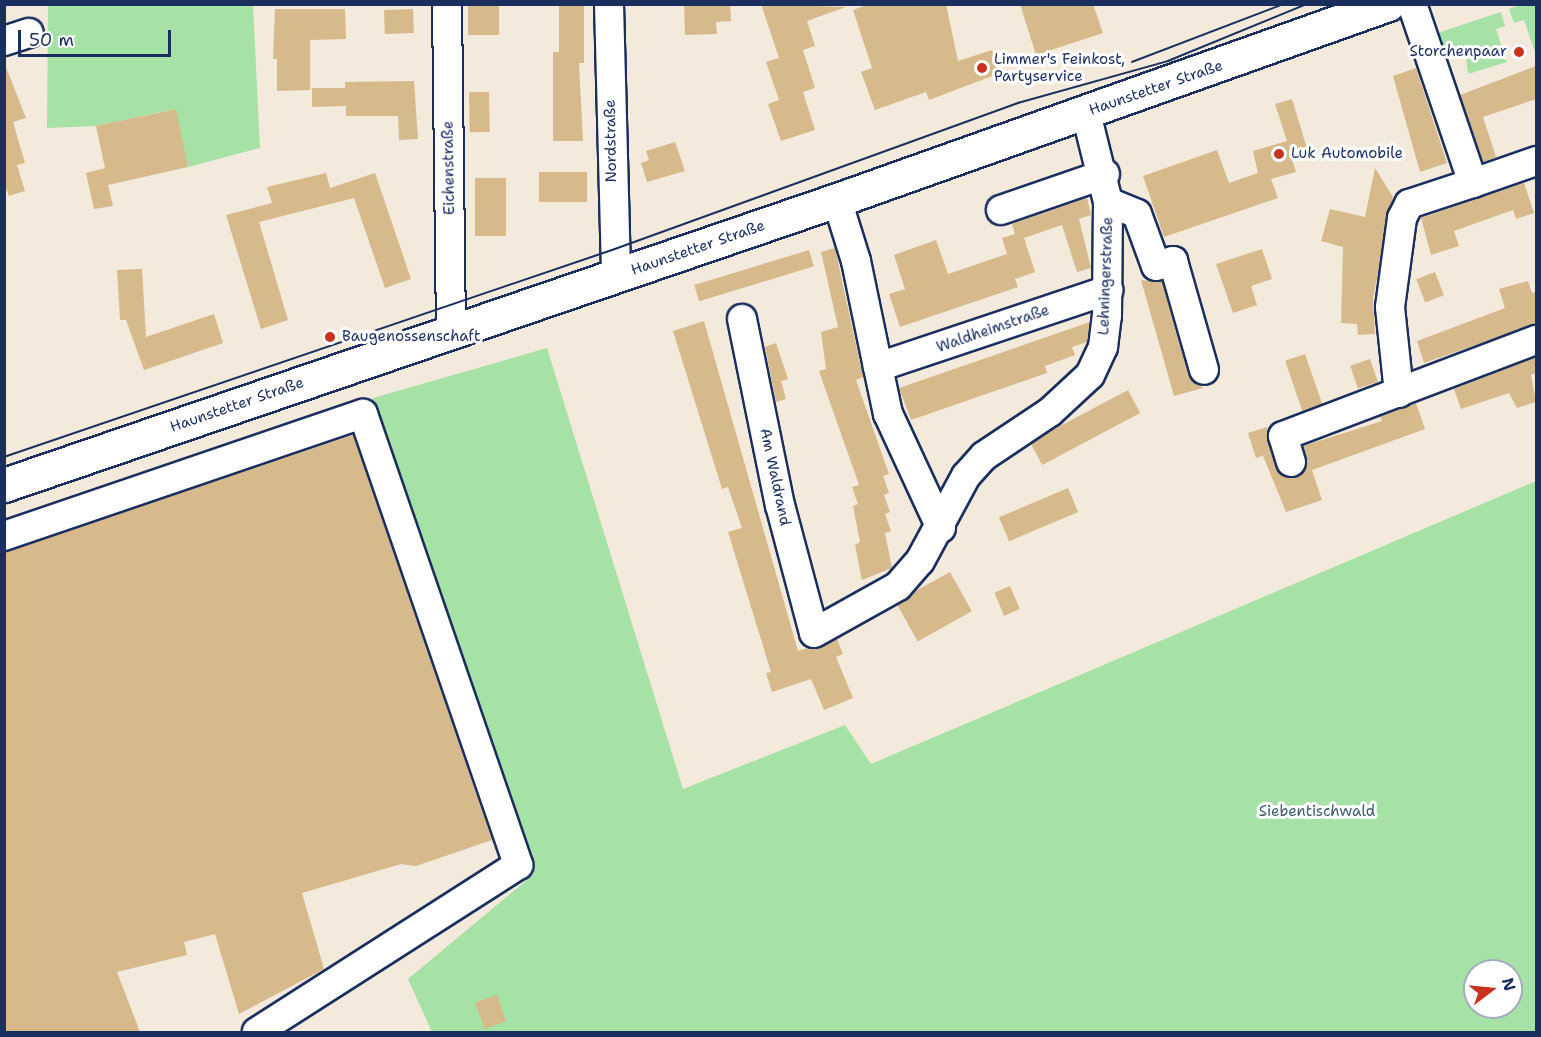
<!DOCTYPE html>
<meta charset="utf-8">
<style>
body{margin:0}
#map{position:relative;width:1541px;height:1037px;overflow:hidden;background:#f3eadc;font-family:"Shantell Sans",sans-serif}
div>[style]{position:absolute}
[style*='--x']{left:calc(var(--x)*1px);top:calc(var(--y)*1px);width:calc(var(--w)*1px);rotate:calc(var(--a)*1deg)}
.green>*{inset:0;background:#a6e1a6}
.building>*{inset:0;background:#d6ba8b;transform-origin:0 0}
.roads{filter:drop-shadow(2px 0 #1b2f5e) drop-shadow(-2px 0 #1b2f5e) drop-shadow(0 2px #1b2f5e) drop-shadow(0 -2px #1b2f5e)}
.minor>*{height:28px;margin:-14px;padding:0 14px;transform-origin:14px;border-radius:14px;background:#fff}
.major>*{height:33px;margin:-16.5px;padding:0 16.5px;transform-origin:16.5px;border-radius:16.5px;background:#fff}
.tram>*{height:1.5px;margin:-0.75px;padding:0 0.75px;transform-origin:0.75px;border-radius:0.75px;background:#1b2f5e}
.dots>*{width:16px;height:16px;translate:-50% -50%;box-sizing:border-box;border:3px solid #fff;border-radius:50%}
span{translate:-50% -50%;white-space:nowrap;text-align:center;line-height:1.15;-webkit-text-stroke:6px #fff;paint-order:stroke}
.poi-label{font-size:15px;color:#1b2f5e}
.right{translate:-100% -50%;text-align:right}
.left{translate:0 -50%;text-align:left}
.street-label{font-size:15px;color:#1b2f5e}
.park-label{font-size:15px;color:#3e5c70}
.frame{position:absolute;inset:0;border:6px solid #1b2f5e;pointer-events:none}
.north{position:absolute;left:1463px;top:959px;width:60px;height:60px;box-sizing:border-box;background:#fff;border:2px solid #a4acbf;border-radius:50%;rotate:74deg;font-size:16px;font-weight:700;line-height:24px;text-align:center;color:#1b2f5e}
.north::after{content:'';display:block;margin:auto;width:21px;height:27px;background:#c8321e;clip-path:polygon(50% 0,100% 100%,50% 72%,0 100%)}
.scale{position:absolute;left:18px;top:30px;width:153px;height:27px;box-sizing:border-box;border:3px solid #1b2f5e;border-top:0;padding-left:8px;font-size:18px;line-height:21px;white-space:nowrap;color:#1b2f5e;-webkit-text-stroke:4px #fff;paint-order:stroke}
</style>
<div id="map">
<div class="green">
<div style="clip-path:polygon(1522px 4px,1536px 5px,1535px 52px,1524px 20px,1514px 23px,1509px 9px)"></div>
<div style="clip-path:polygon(48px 5px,253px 5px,260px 148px,188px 167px,175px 109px,96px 126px,47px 128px)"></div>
<div style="clip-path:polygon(1501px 12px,1505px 26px,1496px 29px,1507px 62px,1468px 74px,1465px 49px,1452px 53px,1450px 44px,1434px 50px,1429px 36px)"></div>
<div style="clip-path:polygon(evenodd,547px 348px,683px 789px,845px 725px,871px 764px,1536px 481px,1536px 1032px,432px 1032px,408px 979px,534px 874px,373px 398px,547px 348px,1475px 971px,1511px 971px,1511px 1007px,1475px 1007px,1475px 971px)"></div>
</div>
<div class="building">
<div style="left:468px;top:4px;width:31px;height:31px"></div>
<div style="clip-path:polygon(559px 4px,584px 4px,584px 63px,579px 63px,583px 141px,553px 141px,553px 52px,559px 52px)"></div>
<div style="clip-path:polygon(684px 4px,730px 4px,731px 21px,716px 22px,717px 34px,685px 35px)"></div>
<div style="clip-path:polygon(761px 4px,846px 7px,807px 21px,815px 46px,803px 50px,815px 88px,803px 92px,815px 130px,781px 141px,768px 104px,779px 100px,766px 62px,779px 58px)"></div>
<div style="clip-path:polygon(869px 4px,946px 4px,958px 61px,992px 50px,1000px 73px,929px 100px,926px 92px,875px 110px,861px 72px,872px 68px,853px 10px)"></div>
<div style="clip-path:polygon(1020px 4px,1093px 4px,1103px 33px,1036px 55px)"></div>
<div style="clip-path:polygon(275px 9px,345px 9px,346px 39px,310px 40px,310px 90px,277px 91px,277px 59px,273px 59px)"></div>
<div style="left:413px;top:9px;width:24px;height:29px;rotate:88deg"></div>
<div style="clip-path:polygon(4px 62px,26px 118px,13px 122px,25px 163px,17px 165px,25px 191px,9px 196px,4px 183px)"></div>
<div style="clip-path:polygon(1536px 66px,1536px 99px,1483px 117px,1496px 157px,1483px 162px,1460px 95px)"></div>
<div style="clip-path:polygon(1416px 68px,1447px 163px,1420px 172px,1393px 76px)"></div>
<div style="clip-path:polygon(414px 81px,418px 139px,399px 140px,398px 116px,346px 116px,346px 106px,312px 107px,312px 88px,345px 88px,345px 82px)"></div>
<div style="left:489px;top:92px;width:40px;height:20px;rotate:89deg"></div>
<div style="clip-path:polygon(1292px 99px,1308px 152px,1291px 157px,1296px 172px,1271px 179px,1278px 198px,1164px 237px,1143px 176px,1217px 150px,1229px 183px,1258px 173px,1253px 151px,1287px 141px,1275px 104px)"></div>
<div style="clip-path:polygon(176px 109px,188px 167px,108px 185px,113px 206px,94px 209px,86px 173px,105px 168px,96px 126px)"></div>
<div style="clip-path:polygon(675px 142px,685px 171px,647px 182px,641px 163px,649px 160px,646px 151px)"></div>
<div style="clip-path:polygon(1375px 168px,1393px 197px,1373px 298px,1375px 334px,1358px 335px,1357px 324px,1341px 323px,1343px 247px,1321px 241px,1330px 209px,1365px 217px)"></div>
<div style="left:587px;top:172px;width:30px;height:48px;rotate:90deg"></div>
<div style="clip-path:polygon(326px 173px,330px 188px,375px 173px,411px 279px,385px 288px,354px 198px,259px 222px,288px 320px,261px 329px,226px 215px,272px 203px,267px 187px)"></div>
<div style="left:475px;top:178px;width:31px;height:58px"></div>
<div style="clip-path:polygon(1524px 183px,1534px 213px,1516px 219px,1513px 210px,1454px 231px,1459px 246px,1431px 255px,1421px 218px)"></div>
<div style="clip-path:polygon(1087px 198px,1091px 215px,1079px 219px,1091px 268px,1077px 272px,1062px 225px,1024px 238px,1035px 272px,1015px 279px,1018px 287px,900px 327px,889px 294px,905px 289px,894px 255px,936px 240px,948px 274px,1007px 254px,1002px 238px,1015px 234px,1012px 224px)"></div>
<div style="clip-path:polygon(835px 248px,863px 377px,856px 380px,889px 474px,883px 476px,889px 493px,884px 495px,890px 512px,885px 514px,891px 531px,885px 533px,892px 568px,862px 580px,855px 545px,860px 542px,853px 506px,858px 504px,852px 487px,859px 485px,819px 371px,826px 369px,821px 332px,838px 327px,821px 252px)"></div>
<div style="clip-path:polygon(1262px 249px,1272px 279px,1251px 286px,1257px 305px,1233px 313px,1216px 264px)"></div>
<div style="left:809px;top:250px;width:17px;height:120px;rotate:73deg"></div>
<div style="clip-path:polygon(142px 269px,146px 337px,214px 314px,223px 343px,144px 370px,126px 320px,120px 320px,117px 270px)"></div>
<div style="left:1435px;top:272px;width:25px;height:20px;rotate:69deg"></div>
<div style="clip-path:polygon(1141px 280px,1162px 282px,1188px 375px,1203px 388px,1174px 396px)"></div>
<div style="clip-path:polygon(1528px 281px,1532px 293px,1536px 292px,1536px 324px,1424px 363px,1417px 341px,1505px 308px,1499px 289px)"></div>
<div style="clip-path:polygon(704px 321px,798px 651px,837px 639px,843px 654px,836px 657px,853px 698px,824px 710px,811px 679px,772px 692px,766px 673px,771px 672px,728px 532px,742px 528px,728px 487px,722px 489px,673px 331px)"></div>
<div style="clip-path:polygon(1090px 322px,1087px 342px,1072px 347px,1075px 355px,1045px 366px,1047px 373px,911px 420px,899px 388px)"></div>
<div style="clip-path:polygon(776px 343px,788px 379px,781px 381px,786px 399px,776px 402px,765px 347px)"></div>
<div style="left:1305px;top:354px;width:53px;height:21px;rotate:71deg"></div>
<div style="clip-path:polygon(1536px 357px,1536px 373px,1531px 375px,1536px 402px,1517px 408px,1509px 393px,1461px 409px,1454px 389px)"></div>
<div style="left:1370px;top:359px;width:24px;height:21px;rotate:71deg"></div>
<div style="left:1128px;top:390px;width:26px;height:111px;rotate:62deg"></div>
<div style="clip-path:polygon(1416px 403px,1425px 429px,1312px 470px,1322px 500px,1286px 512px,1263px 456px,1271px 453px,1279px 474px,1296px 478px,1307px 465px,1303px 446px,1382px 421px,1380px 417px)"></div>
<div style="clip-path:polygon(1267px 427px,1271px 453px,1256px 458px,1248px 433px)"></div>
<div style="clip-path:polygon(353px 435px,492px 840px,416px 866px,401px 864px,302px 893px,324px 969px,239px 1014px,215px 934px,184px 942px,187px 955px,117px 972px,140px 1032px,4px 1032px,4px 552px)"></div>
<div style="left:1068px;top:488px;width:26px;height:75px;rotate:67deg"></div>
<div style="left:950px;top:572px;width:45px;height:62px;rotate:61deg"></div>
<div style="left:1010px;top:586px;width:25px;height:17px;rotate:67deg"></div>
<div style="left:497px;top:995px;width:28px;height:23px;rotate:71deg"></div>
</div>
<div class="roads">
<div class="minor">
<div style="--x:447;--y:4;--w:328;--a:89.3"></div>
<div style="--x:609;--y:4;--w:272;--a:88.5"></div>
<div style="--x:4;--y:41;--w:26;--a:-18"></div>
<div style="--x:1473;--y:183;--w:67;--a:-19.2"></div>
<div style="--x:837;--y:200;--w:64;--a:72.7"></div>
<div style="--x:856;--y:261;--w:108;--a:78.3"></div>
<div style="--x:1108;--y:202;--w:31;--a:22"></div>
<div style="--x:1137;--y:214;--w:55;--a:69.9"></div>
<div style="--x:1156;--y:266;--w:18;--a:-16"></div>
<div style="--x:1173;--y:261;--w:113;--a:74.1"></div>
<div style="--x:1001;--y:210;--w:110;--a:-19.1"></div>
<div style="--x:742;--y:319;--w:190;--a:78.5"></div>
<div style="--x:780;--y:505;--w:132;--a:75.1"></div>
<div style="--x:814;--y:633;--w:96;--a:-29.2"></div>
<div style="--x:898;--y:586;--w:33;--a:-49"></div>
<div style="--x:920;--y:561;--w:97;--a:-61.6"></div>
<div style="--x:966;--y:476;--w:27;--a:-48"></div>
<div style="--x:984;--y:456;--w:79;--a:-33.7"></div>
<div style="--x:1050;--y:412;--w:54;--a:-42.8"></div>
<div style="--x:1090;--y:375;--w:31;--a:-65"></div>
<div style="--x:1103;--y:347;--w:31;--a:-83"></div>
<div style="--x:1107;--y:316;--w:114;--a:-89.5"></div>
<div style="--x:1108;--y:202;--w:92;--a:-103.9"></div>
<div style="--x:1399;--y:393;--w:86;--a:-96"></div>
<div style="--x:1390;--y:307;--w:90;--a:-82.3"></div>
<div style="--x:1402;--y:218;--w:16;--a:-63"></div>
<div style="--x:1409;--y:204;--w:67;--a:-18.2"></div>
<div style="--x:1473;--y:183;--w:189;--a:-108.8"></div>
<div style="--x:1291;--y:462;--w:27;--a:-107"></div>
<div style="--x:1283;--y:436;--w:271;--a:-20.8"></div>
<div style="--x:941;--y:528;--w:126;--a:-114.9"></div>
<div style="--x:888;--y:414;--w:48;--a:-102"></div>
<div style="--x:878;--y:367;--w:243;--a:-18.5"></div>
<div style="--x:4;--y:536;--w:379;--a:-18.8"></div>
<div style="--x:363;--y:414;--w:477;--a:71"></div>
<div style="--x:518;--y:865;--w:310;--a:147.4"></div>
</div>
<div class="major">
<div style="--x:4;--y:485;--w:880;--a:-18.89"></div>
<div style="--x:837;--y:200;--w:585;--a:-19.58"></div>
</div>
</div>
<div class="tram">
<div style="--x:1132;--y:62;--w:163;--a:-20.9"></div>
<div style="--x:4;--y:457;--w:645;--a:-18.8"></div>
<div style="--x:615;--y:249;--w:429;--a:-19.9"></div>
<div style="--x:1018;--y:103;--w:156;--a:-15.6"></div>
<div style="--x:1168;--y:61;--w:150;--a:-22.3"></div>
</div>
<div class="dots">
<div style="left:1519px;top:52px;background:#c8321e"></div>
<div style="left:982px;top:68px;background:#c8321e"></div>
<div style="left:1279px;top:154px;background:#c8321e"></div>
<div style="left:330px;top:337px;background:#c8321e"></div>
</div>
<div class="poi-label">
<span class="right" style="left:1507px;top:52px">Storchenpaar</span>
<span class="left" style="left:994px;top:68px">Limmer's Feinkost,<br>Partyservice</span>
<span class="left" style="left:1291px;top:154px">Luk Automobile</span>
<span class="left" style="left:342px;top:337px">Baugenossenschaft</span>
</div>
<div class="street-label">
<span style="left:1156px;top:88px;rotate:-19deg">Haunstetter Straße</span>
<span style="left:611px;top:141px;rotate:-91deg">Nordstraße</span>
<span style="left:449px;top:168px;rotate:-91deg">Eichenstraße</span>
<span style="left:698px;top:248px;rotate:-19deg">Haunstetter Straße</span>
<span style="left:1106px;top:276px;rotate:-88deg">Lehningerstraße</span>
<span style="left:993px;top:329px;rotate:-19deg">Waldheimstraße</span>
<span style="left:237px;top:405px;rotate:-19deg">Haunstetter Straße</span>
<span style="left:775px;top:477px;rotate:78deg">Am Waldrand</span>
</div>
<div class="park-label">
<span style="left:1317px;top:812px">Siebentischwald</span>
</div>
<div class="frame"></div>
<div class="north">N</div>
<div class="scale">50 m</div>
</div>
